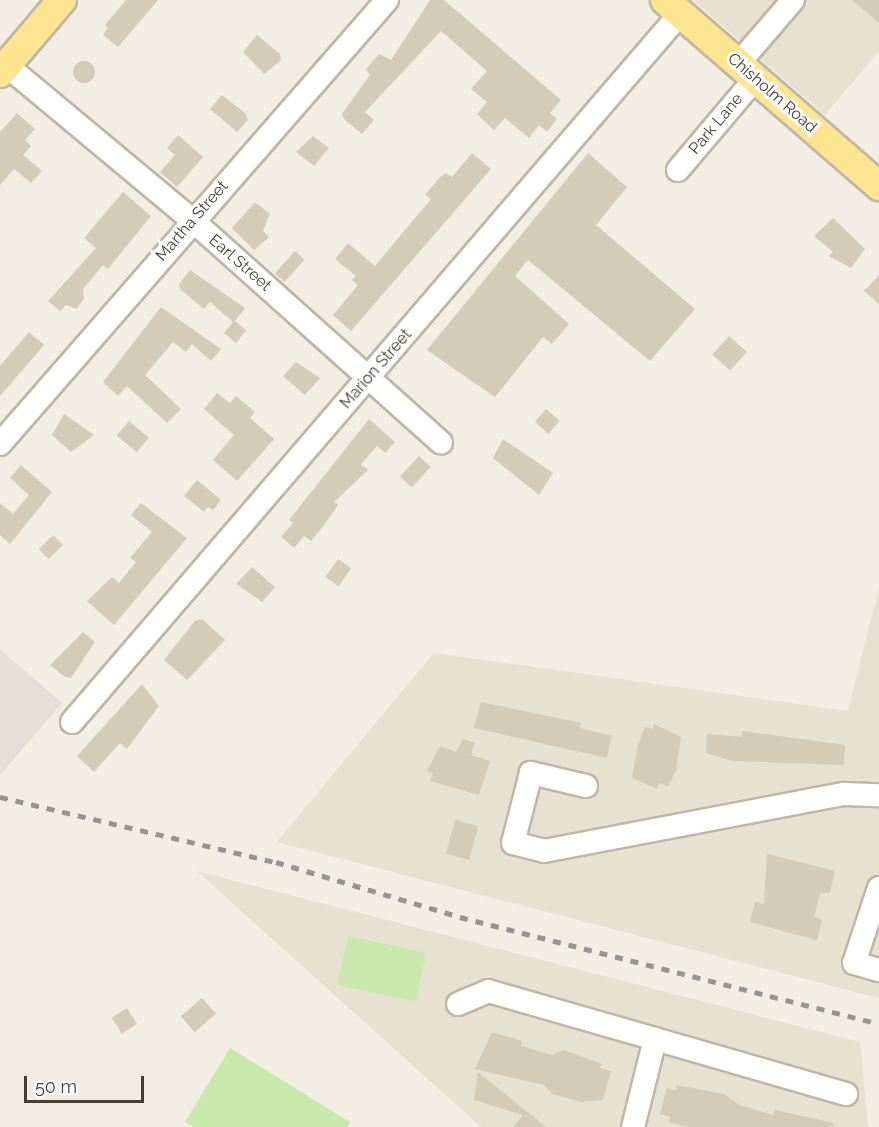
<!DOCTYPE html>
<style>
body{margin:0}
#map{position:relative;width:879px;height:1127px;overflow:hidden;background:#f2eee3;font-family:Raleway,sans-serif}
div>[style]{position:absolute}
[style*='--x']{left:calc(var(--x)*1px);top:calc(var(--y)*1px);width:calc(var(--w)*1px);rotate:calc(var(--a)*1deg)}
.residential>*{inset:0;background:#e6e1d1}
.industrial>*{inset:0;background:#e4dfd9}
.green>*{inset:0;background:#c9e8ab;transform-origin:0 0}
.building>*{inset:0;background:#d4cbb9;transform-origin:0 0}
.round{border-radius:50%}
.roads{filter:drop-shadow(2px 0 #beb7a6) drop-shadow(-2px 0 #beb7a6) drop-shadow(0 2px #beb7a6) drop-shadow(0 -2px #beb7a6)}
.minor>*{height:22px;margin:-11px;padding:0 11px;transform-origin:11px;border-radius:11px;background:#fff}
.major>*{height:28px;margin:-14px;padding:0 14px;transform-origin:14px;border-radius:14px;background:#ffe58f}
.rail>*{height:4.5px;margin-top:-2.25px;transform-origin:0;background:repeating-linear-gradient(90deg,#949494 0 8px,transparent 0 16px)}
span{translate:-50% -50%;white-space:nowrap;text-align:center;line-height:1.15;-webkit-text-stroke:6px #fff;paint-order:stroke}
.street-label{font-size:16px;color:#443e33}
.scale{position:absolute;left:24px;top:1076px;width:120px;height:27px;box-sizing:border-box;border:3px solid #443e33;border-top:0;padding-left:8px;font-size:18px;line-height:21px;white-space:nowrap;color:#443e33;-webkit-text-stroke:4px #fff;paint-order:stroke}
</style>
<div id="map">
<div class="residential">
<div style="clip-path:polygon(693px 0,879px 0,879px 51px,825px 115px)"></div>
<div style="clip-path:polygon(879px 588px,879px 998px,277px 842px,434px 653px,848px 711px)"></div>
<div style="clip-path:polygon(197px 871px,860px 1042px,868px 1127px,481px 1127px)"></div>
</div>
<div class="industrial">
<div style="clip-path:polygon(0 649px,62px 703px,0 775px)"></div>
</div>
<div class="green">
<div style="left:348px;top:936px;width:80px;height:50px;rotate:12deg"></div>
<div style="clip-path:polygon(230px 1048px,350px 1122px,347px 1127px,193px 1127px,185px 1122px)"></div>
</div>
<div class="building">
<div style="clip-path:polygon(126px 0,158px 0,118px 47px,103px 35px,108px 28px,105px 25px)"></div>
<div style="clip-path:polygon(430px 0,444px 0,561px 100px,550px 113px,557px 119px,547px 132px,539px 125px,529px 138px,505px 118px,494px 130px,477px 114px,487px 102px,471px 89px,487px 71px,441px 31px,365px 112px,374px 120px,362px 134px,344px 119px,342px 114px,370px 75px,366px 69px,379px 54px,391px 60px)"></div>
<div style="clip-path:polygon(852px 0,879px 0,879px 23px)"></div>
<div style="clip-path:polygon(257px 35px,280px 54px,281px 60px,264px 74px,243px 52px)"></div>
<div class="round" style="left:73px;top:61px;width:22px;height:22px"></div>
<div style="clip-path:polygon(222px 95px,245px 113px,248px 120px,237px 132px,210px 109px)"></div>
<div style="clip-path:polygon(17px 113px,35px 129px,25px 140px,31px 146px,23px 155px,42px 171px,31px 183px,14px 169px,0 185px,0 132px)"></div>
<div style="clip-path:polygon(178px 135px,203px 157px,177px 187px,160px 172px,175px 155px,167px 148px)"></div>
<div style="clip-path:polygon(313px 136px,329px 148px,314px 166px,296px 152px)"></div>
<div style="clip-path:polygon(472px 153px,491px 169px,351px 331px,333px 315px,358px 285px,352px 280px,356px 276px,335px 259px,348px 243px,375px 266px,431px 199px,425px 195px,440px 177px,446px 173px,452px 177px)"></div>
<div style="clip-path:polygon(588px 153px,627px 187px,596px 225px,695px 309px,650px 361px,528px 260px,515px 276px,569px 324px,552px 344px,543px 337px,495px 397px,427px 350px)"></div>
<div style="clip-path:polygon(123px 192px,151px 216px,108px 269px,103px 265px,83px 289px,84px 299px,76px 309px,66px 305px,60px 311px,48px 301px,96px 248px,84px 238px)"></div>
<div style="clip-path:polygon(255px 202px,270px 214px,263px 231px,269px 237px,254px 250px,232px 228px)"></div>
<div style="clip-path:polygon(833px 218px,865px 249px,851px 268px,829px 256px,833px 252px,814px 236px)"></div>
<div style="left:295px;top:251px;width:13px;height:30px;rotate:42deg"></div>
<div style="clip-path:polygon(190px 270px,245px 308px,235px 321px,246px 330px,236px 343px,224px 333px,233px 322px,210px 302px,204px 309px,181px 290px,179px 284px)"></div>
<div style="clip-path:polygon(879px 275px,879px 304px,864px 291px)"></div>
<div style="clip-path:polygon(161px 307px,221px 349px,211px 361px,192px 344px,186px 352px,173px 342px,145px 375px,181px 409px,167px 423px,127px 386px,118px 396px,103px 382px)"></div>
<div style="clip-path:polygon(29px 332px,44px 345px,0 396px,0 366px)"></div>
<div style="left:729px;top:336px;width:24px;height:25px;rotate:42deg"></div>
<div style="clip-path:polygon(296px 362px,320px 378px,305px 395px,283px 376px)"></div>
<div style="clip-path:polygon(217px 393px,230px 403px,236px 396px,255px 412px,250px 418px,274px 439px,237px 481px,213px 460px,234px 435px,204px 409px)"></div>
<div style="left:546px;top:409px;width:18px;height:17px;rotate:41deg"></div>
<div style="clip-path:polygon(64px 414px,94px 435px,71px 452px,52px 435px)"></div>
<div style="clip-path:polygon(369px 419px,395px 442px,385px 453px,377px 446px,361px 464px,368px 470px,334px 502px,338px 505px,324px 525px,311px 541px,304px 536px,294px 548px,281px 537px,293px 523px,289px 520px)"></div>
<div style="left:129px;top:421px;width:26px;height:19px;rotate:40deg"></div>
<div style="clip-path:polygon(503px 439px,553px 473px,539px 495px,493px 458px)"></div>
<div style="left:419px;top:456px;width:16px;height:28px;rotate:43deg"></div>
<div style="clip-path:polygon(21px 465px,52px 492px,10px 544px,0 535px,0 503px,13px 514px,29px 495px,10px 478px)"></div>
<div style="clip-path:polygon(197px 480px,221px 500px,213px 510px,208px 507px,204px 512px,184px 496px)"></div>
<div style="clip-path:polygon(141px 503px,187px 538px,114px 625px,87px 601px,112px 577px,119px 583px,136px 562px,130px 558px,152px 532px,131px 515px)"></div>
<div style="left:53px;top:535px;width:14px;height:20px;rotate:45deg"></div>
<div style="left:338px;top:559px;width:16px;height:22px;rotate:35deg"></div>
<div style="clip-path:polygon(252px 567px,275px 587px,262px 602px,236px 584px)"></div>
<div style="clip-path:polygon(202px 619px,225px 640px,187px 680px,164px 660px,195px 621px)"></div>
<div style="clip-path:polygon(83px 632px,95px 642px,71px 678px,65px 677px,50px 665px)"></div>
<div style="clip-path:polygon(142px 684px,159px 706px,127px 749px,120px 743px,94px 772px,77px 756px)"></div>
<div style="clip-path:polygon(481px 702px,581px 723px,580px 728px,612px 736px,607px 758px,474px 728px)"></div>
<div style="clip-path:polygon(654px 724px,681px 737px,676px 770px,668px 786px,659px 783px,657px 789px,632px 778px,638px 745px,645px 727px,653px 729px)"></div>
<div style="clip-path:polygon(742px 731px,845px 745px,844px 765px,733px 761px,706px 753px,707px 734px,742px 737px)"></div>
<div style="clip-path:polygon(463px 739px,475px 743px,471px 755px,490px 761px,479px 795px,430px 781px,433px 773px,427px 771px,440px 746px,456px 752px)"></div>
<div style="left:455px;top:820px;width:24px;height:35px;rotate:15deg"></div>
<div style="clip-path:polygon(767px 854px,835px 871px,830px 892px,820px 893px,814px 917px,822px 920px,817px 940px,750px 922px,755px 902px,764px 904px)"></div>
<div style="left:202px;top:998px;width:21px;height:28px;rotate:49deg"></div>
<div style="left:127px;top:1008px;width:19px;height:18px;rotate:58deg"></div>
<div style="clip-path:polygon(492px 1032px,522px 1041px,521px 1046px,552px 1055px,564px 1050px,602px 1064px,600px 1068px,611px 1071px,603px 1100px,581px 1102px,552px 1094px,544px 1085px,475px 1069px)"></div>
<div style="clip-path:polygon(478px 1072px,535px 1118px,546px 1127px,513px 1127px,523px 1115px,474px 1100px)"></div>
<div style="clip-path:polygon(677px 1085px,724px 1094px,739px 1105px,773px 1115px,775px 1110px,834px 1123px,833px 1127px,688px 1127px,669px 1122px,670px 1117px,660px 1114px,667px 1088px,676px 1090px)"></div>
</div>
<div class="roads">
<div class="minor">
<div style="--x:738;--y:64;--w:84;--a:-49.3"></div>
<div style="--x:6;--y:65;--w:242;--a:39.8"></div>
<div style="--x:192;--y:220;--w:334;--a:41.8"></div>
<div style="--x:678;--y:170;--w:119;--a:-49.8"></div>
<div style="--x:0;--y:444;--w:589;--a:-48.92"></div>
<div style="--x:72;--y:722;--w:933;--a:-49.35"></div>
<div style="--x:586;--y:786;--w:57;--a:-166.7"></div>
<div style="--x:531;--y:773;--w:72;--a:104.4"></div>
<div style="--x:513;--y:843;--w:32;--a:14"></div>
<div style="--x:544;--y:851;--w:305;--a:-10.8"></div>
<div style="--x:844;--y:794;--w:35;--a:2"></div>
<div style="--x:879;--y:888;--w:79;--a:108.4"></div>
<div style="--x:854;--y:963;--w:26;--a:16"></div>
<div style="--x:458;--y:1004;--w:33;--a:-23"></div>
<div style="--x:488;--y:991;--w:174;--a:16"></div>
<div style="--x:655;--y:1039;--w:91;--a:104"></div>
<div style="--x:655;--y:1039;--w:199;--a:16.1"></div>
</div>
<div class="major">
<div style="--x:665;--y:0;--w:284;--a:41"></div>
<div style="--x:0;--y:73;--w:96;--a:-49.7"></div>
</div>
</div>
<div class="rail">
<div style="--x:0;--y:797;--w:284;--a:13.3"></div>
<div style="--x:276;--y:862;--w:192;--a:16.6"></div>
<div style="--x:460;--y:917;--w:432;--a:14.3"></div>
</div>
<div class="street-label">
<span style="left:772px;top:93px;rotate:41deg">Chisholm Road</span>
<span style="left:716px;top:124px;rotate:-50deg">Park Lane</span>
<span style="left:192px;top:221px;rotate:-49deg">Martha Street</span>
<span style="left:240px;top:263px;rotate:41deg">Earl Street</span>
<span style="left:376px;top:369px;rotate:-49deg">Marion Street</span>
</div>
<div class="scale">50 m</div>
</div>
